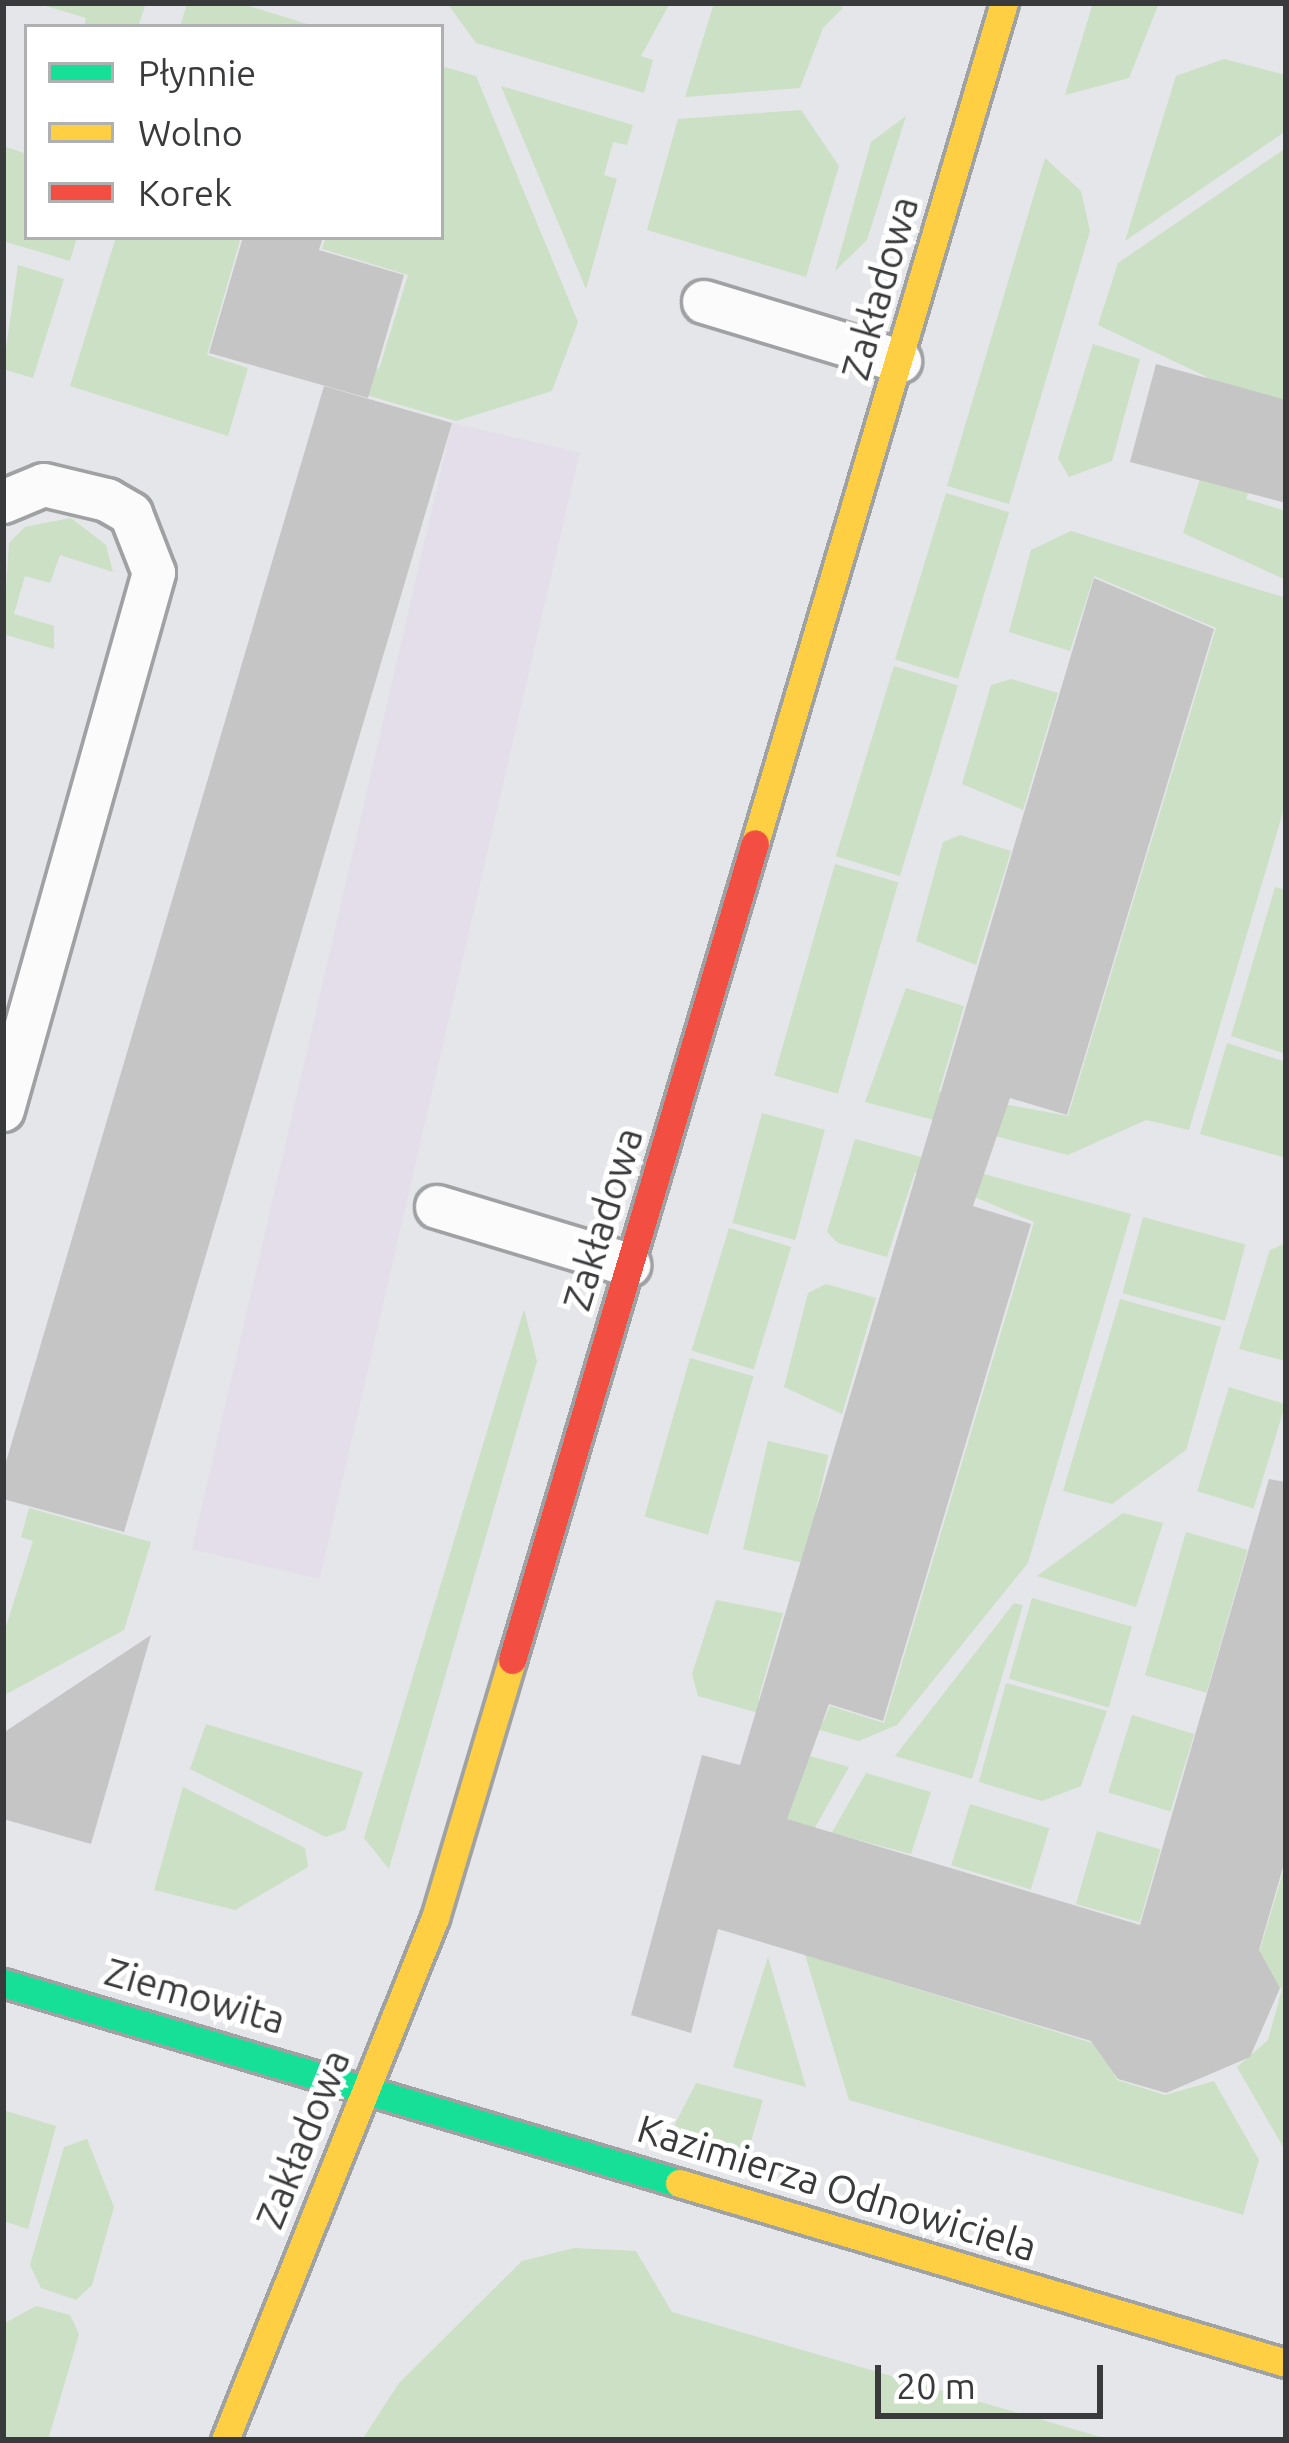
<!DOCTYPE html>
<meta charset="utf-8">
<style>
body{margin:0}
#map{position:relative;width:1289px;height:2443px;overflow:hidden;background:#e4e6e9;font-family:Ubuntu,sans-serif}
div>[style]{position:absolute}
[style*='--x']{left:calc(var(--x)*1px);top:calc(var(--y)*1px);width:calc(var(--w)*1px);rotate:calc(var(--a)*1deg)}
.commercial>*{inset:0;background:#e3deea;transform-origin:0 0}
.green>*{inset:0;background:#cce0c5;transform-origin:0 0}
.building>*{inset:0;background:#c6c5c6}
.roads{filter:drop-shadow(3px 0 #9fa1a3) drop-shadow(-3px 0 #9fa1a3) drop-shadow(0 3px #9fa1a3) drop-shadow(0 -3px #9fa1a3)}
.lane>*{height:42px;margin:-21px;padding:0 21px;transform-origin:21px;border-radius:21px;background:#fbfbfc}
.fast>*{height:27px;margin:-13.5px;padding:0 13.5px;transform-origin:13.5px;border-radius:13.5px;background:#16e098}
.slow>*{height:27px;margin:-13.5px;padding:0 13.5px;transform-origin:13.5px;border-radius:13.5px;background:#ffcf43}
.jam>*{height:27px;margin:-13.5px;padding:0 13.5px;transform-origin:13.5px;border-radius:13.5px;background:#f24e42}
span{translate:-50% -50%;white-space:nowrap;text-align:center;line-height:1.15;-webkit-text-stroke:10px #fff;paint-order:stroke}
.street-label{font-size:39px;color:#383a3c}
.frame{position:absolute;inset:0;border:6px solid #383a3c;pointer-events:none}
.legend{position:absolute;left:24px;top:24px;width:420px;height:216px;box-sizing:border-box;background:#fff;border:3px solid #afb0b1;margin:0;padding:15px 21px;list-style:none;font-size:36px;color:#383a3c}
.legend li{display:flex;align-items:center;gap:24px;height:60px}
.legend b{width:60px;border:3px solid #afb0b1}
.scale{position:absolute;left:875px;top:2365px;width:228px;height:54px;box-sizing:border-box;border:6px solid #383a3c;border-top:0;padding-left:15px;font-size:36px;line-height:42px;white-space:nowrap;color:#383a3c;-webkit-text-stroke:9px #fff;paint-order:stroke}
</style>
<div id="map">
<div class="commercial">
<div style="left:452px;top:423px;width:131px;height:1156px;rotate:13deg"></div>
</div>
<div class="green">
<div style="clip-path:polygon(36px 3px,146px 3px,138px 27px,84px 27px,86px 18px)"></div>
<div style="clip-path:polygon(187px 3px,239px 3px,317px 27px,180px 27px)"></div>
<div style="clip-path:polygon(447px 3px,670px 3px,641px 56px,653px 60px,644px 93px,476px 43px)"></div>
<div style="clip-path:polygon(714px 3px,837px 3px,843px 8px,823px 28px,800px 88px,685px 97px)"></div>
<div style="clip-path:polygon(1093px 3px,1159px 3px,1129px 78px,1065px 95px)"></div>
<div style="clip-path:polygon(1224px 59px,1286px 75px,1286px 131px,1125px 241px,1176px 76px)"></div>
<div style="clip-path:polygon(441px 66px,476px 76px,578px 322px,552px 391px,456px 421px,359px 393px,367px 366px,379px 369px,408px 275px,322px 249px,326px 237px,441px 237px)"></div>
<div style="clip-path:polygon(501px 86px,633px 125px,627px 145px,613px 142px,604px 175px,617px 179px,586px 289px)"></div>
<div style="clip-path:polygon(801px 110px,839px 166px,806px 277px,647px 230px,678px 119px)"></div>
<div style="clip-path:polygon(906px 116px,867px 240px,835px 271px,871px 142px)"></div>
<div style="clip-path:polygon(3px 146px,27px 154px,27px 237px,77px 237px,70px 261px,3px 241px)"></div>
<div style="clip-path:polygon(1286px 148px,1286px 390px,1246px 499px,1286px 511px,1286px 580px,1183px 533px,1219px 418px,1198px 411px,1207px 377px,1098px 325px,1118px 263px)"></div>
<div style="clip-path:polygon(1045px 158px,1081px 191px,1090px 231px,1009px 504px,947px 486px)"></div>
<div style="clip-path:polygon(116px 237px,241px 237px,207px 355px,248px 368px,228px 436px,70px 386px)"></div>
<div style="clip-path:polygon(18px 265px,64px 279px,33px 378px,3px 369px)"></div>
<div style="clip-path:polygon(1093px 344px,1140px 359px,1112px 461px,1069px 477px,1058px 458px)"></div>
<div style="left:946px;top:493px;width:66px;height:174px;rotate:17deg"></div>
<div style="clip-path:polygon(71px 518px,106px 545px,113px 572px,60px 555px,50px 583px,25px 576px,14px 614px,54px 626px,54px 649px,3px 634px,9px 543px,25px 527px)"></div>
<div style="clip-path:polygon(1071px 531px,1286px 598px,1286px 802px,1189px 1130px,1146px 1120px,1068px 1155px,865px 1102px,906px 988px,964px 1006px,939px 1092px,1068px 1116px,1216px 628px,1094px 576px,1070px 651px,1009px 632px,1031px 550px)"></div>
<div style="left:894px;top:666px;width:67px;height:199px;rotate:17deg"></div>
<div style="clip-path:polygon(1011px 679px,1058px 693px,1023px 810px,962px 784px,991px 685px)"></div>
<div style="clip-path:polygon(960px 835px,1011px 851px,976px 965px,916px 941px,943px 842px)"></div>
<div style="left:835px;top:864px;width:66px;height:220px;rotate:16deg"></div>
<div style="clip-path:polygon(1275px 887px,1286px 890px,1286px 1054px,1231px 1036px)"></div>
<div style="clip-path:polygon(1227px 1043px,1286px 1062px,1286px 1158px,1200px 1134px)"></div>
<div style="left:762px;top:1113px;width:65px;height:114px;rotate:15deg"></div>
<div style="clip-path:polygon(855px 1139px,1131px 1214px,1028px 1563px,897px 1725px,859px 1741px,698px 1696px,692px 1674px,716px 1600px,783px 1613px,758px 1700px,824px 1721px,830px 1706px,884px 1723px,1034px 1222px,915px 1172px,887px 1257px,838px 1243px,827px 1232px)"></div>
<div style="left:1143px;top:1217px;width:106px;height:79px;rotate:15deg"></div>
<div style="left:729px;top:1228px;width:65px;height:128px;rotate:17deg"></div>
<div style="clip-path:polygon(1286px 1243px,1286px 1361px,1239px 1349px,1270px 1250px)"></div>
<div style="clip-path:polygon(826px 1284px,876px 1298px,842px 1414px,784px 1387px,808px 1293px)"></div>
<div style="clip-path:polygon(1120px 1299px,1221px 1327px,1186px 1450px,1112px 1504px,1063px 1491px)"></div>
<div style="clip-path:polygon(524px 1309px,537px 1361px,389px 1869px,364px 1838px)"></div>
<div style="left:690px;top:1358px;width:66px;height:165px;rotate:16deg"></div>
<div style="left:1229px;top:1387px;width:59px;height:109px;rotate:17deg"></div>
<div style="left:768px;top:1441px;width:62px;height:111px;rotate:13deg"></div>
<div style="clip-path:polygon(29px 1508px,151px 1542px,124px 1630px,3px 1696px,3px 1636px,33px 1541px,21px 1537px)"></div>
<div style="clip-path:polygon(1123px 1513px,1163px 1523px,1136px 1607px,1037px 1576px)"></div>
<div style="left:1186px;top:1532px;width:64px;height:149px;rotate:16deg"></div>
<div style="left:1032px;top:1598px;width:104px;height:84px;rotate:16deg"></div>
<div style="clip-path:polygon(1014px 1603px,1023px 1605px,972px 1779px,895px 1756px)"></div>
<div style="clip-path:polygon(1006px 1683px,1107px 1711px,1081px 1786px,1042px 1801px,979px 1782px)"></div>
<div style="left:1132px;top:1715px;width:65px;height:81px;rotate:17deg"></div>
<div style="clip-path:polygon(206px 1724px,363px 1772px,345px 1830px,326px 1837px,190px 1769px)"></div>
<div style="clip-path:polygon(803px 1754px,849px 1767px,784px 1883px,775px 1856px)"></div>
<div style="clip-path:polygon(866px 1773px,931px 1792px,911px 1854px,840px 1835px,806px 1955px,1102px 2046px,1117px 2080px,1165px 2095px,1214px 2081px,1259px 2160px,1243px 2215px,849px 2100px,790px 1905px)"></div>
<div style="clip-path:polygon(183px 1787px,305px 1848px,308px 1867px,235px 1910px,154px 1890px)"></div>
<div style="left:970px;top:1804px;width:83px;height:64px;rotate:17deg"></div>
<div style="left:1097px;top:1831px;width:66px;height:76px;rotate:16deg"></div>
<div style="clip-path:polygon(1286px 1862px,1286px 2152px,1237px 2067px,1268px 2040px,1282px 1989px,1256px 1963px)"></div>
<div style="clip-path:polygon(768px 1957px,806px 2087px,733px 2067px)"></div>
<div style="clip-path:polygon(696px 2083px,763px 2100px,747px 2155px,671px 2132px)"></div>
<div style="clip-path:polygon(3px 2110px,56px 2126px,28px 2229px,3px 2221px)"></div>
<div style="clip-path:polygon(87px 2139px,114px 2207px,92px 2285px,76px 2300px,41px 2288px,30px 2265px,64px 2147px)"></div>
<div style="clip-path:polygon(574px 2248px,636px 2251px,672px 2312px,1111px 2440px,362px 2440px,399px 2383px,522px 2261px)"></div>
<div style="clip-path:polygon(36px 2306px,70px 2315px,79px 2334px,48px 2440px,3px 2440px,3px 2324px)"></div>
</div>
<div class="building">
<div style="clip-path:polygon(243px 237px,323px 237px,319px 250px,404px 275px,368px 398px,209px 353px)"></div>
<div style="clip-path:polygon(1156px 364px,1286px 400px,1286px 503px,1130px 462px)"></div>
<div style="clip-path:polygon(324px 386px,452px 423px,124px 1532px,3px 1499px,3px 1472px)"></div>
<div style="clip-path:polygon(1094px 578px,1214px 629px,1067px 1115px,1010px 1098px,973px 1206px,1031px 1224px,883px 1721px,829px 1704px,787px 1819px,1140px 1925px,1269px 1479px,1286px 1482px,1286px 1857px,1259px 1950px,1280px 1988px,1250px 2057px,1166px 2093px,1118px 2079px,1091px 2041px,718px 1929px,691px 2033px,631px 2015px,702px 1755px,740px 1765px)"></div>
<div style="clip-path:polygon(151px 1635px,91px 1844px,3px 1819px,3px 1733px)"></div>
</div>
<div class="roads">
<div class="lane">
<div style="--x:704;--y:302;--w:205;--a:16.8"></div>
<div style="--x:3;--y:502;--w:44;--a:-22.5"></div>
<div style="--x:44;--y:485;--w:65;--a:13.4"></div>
<div style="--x:107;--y:500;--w:28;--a:30"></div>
<div style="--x:131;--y:514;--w:63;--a:68.7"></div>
<div style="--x:154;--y:573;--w:558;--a:105.71"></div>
<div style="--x:437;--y:1207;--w:201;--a:16.8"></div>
</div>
<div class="fast">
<div style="--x:3;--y:1983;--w:705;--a:16.48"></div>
</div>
<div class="slow">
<div style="--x:755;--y:843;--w:876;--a:-73.49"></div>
<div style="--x:679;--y:2183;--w:633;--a:16.52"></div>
<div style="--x:225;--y:2440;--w:563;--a:-68.09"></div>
<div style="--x:435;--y:1918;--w:269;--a:-73.4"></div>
</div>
<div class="jam">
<div style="--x:512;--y:1660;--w:852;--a:-73.44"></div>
</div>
</div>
<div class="street-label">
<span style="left:880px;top:288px;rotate:-74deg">Zakładowa</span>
<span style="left:603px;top:1219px;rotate:-73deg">Zakładowa</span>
<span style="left:195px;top:1996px;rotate:16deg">Ziemowita</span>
<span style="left:303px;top:2139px;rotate:-68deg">Zakładowa</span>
<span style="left:837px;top:2188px;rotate:17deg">Kazimierza Odnowiciela</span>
</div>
<div class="frame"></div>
<ul class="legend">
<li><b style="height:15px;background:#16e098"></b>Płynnie</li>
<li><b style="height:15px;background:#ffcf43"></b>Wolno</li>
<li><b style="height:15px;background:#f24e42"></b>Korek</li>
</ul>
<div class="scale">20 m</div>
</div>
